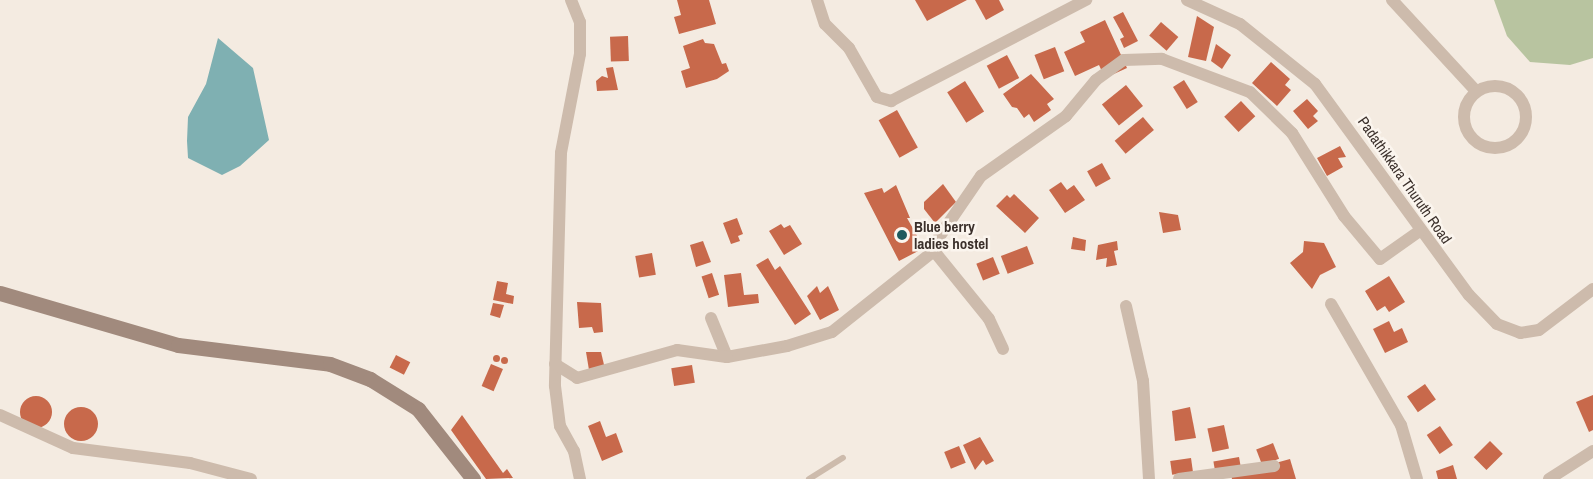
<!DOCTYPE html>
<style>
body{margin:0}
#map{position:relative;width:1593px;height:479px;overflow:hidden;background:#f4ebe1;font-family:"Archivo Narrow",sans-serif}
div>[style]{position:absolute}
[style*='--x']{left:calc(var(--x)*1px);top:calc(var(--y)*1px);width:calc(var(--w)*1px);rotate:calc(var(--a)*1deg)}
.green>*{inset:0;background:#b8c4a0}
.water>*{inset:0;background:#7fb0b2}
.building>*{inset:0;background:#c8694b;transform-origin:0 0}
.round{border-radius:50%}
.service>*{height:6px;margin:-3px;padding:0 3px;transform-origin:3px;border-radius:3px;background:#cdbbac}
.minor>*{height:12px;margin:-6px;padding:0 6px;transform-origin:6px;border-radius:6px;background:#cdbbac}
.minor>.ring{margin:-6px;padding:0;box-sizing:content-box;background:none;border:12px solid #cdbbac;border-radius:50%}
.secondary>*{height:15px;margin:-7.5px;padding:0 7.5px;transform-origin:7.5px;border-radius:7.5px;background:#a18a7d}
.dots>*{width:16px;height:16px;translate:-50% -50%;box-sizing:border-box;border:3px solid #fbf5ee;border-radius:50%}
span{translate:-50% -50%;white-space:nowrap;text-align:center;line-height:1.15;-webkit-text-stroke:5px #fbf5ee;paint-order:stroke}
.street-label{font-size:15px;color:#3b302b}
.poi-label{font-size:15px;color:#3b302b;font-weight:700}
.left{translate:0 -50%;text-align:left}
</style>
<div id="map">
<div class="green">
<div style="clip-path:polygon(1494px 0,1593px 0,1593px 58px,1570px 65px,1530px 62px,1507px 36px)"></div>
</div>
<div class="water">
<div style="clip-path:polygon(218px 38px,253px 68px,269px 140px,240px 166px,222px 175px,188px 158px,187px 141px,188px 117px,206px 84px)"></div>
</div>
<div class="building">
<div style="clip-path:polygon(677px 0,709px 0,716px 24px,679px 34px,674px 17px,681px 15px)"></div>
<div style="clip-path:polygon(915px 0,967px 0,927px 21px)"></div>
<div style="clip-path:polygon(975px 0,999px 0,1004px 10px,986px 20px)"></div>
<div style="clip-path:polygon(1123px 12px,1138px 41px,1124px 48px,1120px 39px,1124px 37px,1113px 17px)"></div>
<div style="clip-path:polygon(1197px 16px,1214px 27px,1206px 61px,1188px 57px)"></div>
<div style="clip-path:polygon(1105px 20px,1127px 68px,1105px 78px,1099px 65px,1075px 76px,1064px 52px,1085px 42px,1080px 32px)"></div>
<div style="left:1161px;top:22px;width:23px;height:18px;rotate:41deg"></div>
<div style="left:628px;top:36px;width:25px;height:18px;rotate:88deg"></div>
<div style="clip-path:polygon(703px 39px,705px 43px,714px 44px,722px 64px,726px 63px,729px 71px,717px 79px,686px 88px,681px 71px,690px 68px,683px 46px)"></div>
<div style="clip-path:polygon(1216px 44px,1231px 55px,1222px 69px,1211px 61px)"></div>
<div style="left:1055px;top:47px;width:26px;height:22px;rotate:69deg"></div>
<div style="left:1007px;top:55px;width:26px;height:23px;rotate:62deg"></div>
<div style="clip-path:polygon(1271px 62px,1290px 79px,1285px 85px,1291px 90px,1277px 106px,1252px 83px)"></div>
<div style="clip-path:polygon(613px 67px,618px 90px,597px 91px,596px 81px,602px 76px,608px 78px,606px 68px)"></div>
<div style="clip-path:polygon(1031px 74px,1054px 99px,1047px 104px,1051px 110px,1034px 122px,1029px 114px,1024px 118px,1017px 108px,1012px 107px,1003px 94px)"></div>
<div style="left:1184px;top:80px;width:26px;height:13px;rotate:58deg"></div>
<div style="left:965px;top:81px;width:36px;height:21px;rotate:58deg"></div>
<div style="left:1126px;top:85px;width:27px;height:31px;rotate:51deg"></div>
<div style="clip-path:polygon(1307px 99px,1318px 111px,1313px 116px,1318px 121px,1308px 129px,1293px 111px)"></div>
<div style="left:1241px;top:101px;width:21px;height:23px;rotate:47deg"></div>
<div style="left:897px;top:110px;width:43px;height:21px;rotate:61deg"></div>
<div style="left:1143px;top:117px;width:17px;height:37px;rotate:50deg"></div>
<div style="clip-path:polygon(1340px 146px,1346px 157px,1338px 158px,1343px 167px,1327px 176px,1317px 158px)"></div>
<div style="left:1102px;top:163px;width:18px;height:17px;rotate:61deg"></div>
<div style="clip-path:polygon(1061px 182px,1067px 190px,1074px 185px,1085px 200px,1065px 213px,1049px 190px)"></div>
<div style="clip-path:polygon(943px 184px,956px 202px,935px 223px,924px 209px,924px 202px)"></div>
<div style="clip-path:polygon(896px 185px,910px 218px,907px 218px,924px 248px,899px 261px,864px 193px,882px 188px,884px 193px)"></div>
<div style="clip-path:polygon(1014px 194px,1039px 218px,1025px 233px,996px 206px,1007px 195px,1010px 198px)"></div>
<div style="clip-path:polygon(1159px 212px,1178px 215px,1181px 230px,1163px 233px)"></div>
<div style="clip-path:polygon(737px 218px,743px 234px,738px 236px,740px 241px,731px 244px,723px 223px)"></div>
<div style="clip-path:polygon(781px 224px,784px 228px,790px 225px,802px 244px,784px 255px,769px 231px)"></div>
<div style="clip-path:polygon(1073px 237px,1086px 240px,1085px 251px,1071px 249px)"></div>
<div style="clip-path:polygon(703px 241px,711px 262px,696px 267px,690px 245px)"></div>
<div style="clip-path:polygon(1117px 241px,1118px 250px,1114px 251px,1117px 265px,1106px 267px,1107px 258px,1096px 260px,1098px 245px)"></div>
<div style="clip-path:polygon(1304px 241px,1324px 243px,1336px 267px,1320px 275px,1312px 289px,1290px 263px,1303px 252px)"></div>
<div style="left:1027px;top:246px;width:19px;height:28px;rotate:69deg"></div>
<div style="left:652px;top:253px;width:22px;height:17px;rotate:80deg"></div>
<div style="left:993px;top:257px;width:18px;height:18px;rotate:68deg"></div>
<div style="clip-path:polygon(768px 258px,775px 270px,780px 266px,811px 314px,795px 325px,756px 265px)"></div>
<div style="left:712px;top:273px;width:23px;height:11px;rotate:72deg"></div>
<div style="clip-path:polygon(741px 273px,744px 295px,758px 294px,759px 303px,728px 307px,724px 275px)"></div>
<div style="clip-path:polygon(1389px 276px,1405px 302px,1389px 312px,1385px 306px,1377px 311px,1365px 291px)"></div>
<div style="clip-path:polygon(497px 281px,508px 283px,506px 294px,514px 296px,513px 304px,493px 300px)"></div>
<div style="clip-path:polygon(817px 286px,820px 293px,828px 286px,839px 310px,820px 320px,807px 296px)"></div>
<div style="clip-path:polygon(577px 302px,601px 303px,603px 332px,594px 333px,592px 327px,579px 328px)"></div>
<div style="clip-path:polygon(493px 303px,504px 305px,500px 318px,490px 315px)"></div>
<div style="clip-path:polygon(1389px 321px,1394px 332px,1402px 328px,1408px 342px,1385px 353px,1373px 329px)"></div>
<div style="clip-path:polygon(586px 352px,601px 352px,605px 369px,589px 370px)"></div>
<div class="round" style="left:492.5px;top:354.5px;width:7px;height:7px"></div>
<div style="left:396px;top:355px;width:16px;height:14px;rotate:27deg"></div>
<div class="round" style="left:500.5px;top:356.5px;width:7px;height:7px"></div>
<div style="left:491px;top:364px;width:13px;height:24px;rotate:23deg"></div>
<div style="left:692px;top:365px;width:18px;height:21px;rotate:81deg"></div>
<div style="left:1425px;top:384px;width:19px;height:22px;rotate:55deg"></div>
<div style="clip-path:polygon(1593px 395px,1593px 430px,1589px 432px,1576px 402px)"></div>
<div class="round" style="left:20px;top:396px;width:32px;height:32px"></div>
<div class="round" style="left:64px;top:407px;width:34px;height:34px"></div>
<div style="clip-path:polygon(1190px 407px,1196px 438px,1175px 441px,1172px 411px)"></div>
<div style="clip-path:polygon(462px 415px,503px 473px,507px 469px,513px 478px,486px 479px,451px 430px)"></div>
<div style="clip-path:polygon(600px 421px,606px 437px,616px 433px,623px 452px,602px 461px,588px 426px)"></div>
<div style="left:1224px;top:425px;width:24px;height:17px;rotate:78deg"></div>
<div style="left:1440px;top:426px;width:23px;height:16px;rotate:56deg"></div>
<div style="clip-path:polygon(980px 437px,994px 461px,986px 465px,983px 460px,975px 470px,963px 445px)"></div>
<div style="left:1490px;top:441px;width:18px;height:23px;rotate:45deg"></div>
<div style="left:1273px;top:443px;width:17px;height:18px;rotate:69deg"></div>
<div style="left:959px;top:446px;width:18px;height:16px;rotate:68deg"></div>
<div style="left:1239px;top:457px;width:11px;height:26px;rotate:80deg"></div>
<div style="left:1191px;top:458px;width:14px;height:21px;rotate:82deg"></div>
<div style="clip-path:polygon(1290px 459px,1296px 479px,1232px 479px,1231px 475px)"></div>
<div style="clip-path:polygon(1453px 465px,1457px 479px,1438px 479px,1436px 471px)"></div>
</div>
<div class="service">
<div style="--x:809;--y:479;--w:40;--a:-32"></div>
</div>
<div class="minor">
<div style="--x:571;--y:0;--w:24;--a:68"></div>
<div style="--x:580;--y:22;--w:32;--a:90"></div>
<div style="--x:580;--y:54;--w:101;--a:100.9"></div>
<div style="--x:561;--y:153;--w:233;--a:91.5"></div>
<div style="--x:555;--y:386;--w:40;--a:82.9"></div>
<div style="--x:560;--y:426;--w:29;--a:61"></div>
<div style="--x:574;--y:451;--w:29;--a:78"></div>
<div style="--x:817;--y:0;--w:25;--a:72"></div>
<div style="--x:825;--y:24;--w:34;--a:45"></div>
<div style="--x:849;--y:48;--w:56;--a:60.3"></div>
<div style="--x:877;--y:97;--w:15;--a:16"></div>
<div style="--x:891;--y:101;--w:220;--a:-27.4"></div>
<div style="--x:1187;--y:0;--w:58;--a:24.4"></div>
<div style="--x:1240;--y:24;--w:96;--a:38.7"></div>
<div style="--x:1315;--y:84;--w:261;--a:53.9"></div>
<div style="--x:1469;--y:295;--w:40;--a:46"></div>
<div style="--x:1497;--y:324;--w:25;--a:21"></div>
<div style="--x:1520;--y:333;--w:19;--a:-9"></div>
<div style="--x:1539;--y:330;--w:68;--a:-37.2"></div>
<div style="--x:1392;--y:0;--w:124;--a:47.3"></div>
<div class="ring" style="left:1464px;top:86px;width:50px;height:50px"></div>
<div style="--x:934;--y:251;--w:87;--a:51"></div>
<div style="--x:989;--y:319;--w:33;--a:65"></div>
<div style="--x:1331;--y:304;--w:140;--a:60"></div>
<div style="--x:1401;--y:425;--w:56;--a:73.5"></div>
<div style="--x:1126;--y:306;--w:77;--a:77.2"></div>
<div style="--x:1143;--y:381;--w:98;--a:86.5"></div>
<div style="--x:711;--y:318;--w:42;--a:67.7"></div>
<div style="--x:727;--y:357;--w:61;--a:-10.4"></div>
<div style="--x:787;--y:346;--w:47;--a:-17.3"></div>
<div style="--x:832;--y:332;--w:130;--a:-38.5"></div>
<div style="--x:934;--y:251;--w:11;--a:-75"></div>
<div style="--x:937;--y:240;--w:78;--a:-55.5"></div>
<div style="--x:981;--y:176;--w:104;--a:-35.2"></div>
<div style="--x:1066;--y:116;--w:47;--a:-50.2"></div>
<div style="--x:1096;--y:80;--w:34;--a:-36"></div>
<div style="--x:1124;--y:60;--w:38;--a:-2"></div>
<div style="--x:1162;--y:59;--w:94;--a:20.6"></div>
<div style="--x:1250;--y:92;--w:59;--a:44.3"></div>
<div style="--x:1292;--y:133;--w:98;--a:57.9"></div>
<div style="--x:1344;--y:216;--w:56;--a:50.1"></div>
<div style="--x:1380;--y:259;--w:50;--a:-35.3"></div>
<div style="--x:555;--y:364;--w:26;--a:32"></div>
<div style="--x:577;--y:378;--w:104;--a:-15.6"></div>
<div style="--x:677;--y:350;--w:50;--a:8"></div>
<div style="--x:0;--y:415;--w:80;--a:24.3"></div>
<div style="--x:73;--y:448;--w:118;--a:7.3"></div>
<div style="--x:190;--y:463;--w:63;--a:14.7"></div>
<div style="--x:1179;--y:479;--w:96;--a:-7.8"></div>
<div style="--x:1549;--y:479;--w:52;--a:-32.5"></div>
</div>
<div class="secondary">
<div style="--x:0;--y:293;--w:185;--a:16.3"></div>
<div style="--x:178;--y:345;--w:153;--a:7.1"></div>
<div style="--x:330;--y:364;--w:43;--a:20.6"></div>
<div style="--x:370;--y:379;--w:57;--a:32"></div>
<div style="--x:418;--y:409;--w:89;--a:51.8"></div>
</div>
<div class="dots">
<div style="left:902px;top:235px;background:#1f5a5e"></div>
</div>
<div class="street-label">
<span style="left:1405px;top:180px;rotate:55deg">Padathikkara Thuruth Road</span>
</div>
<div class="poi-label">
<span class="left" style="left:914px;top:235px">Blue berry<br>ladies hostel</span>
</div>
</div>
